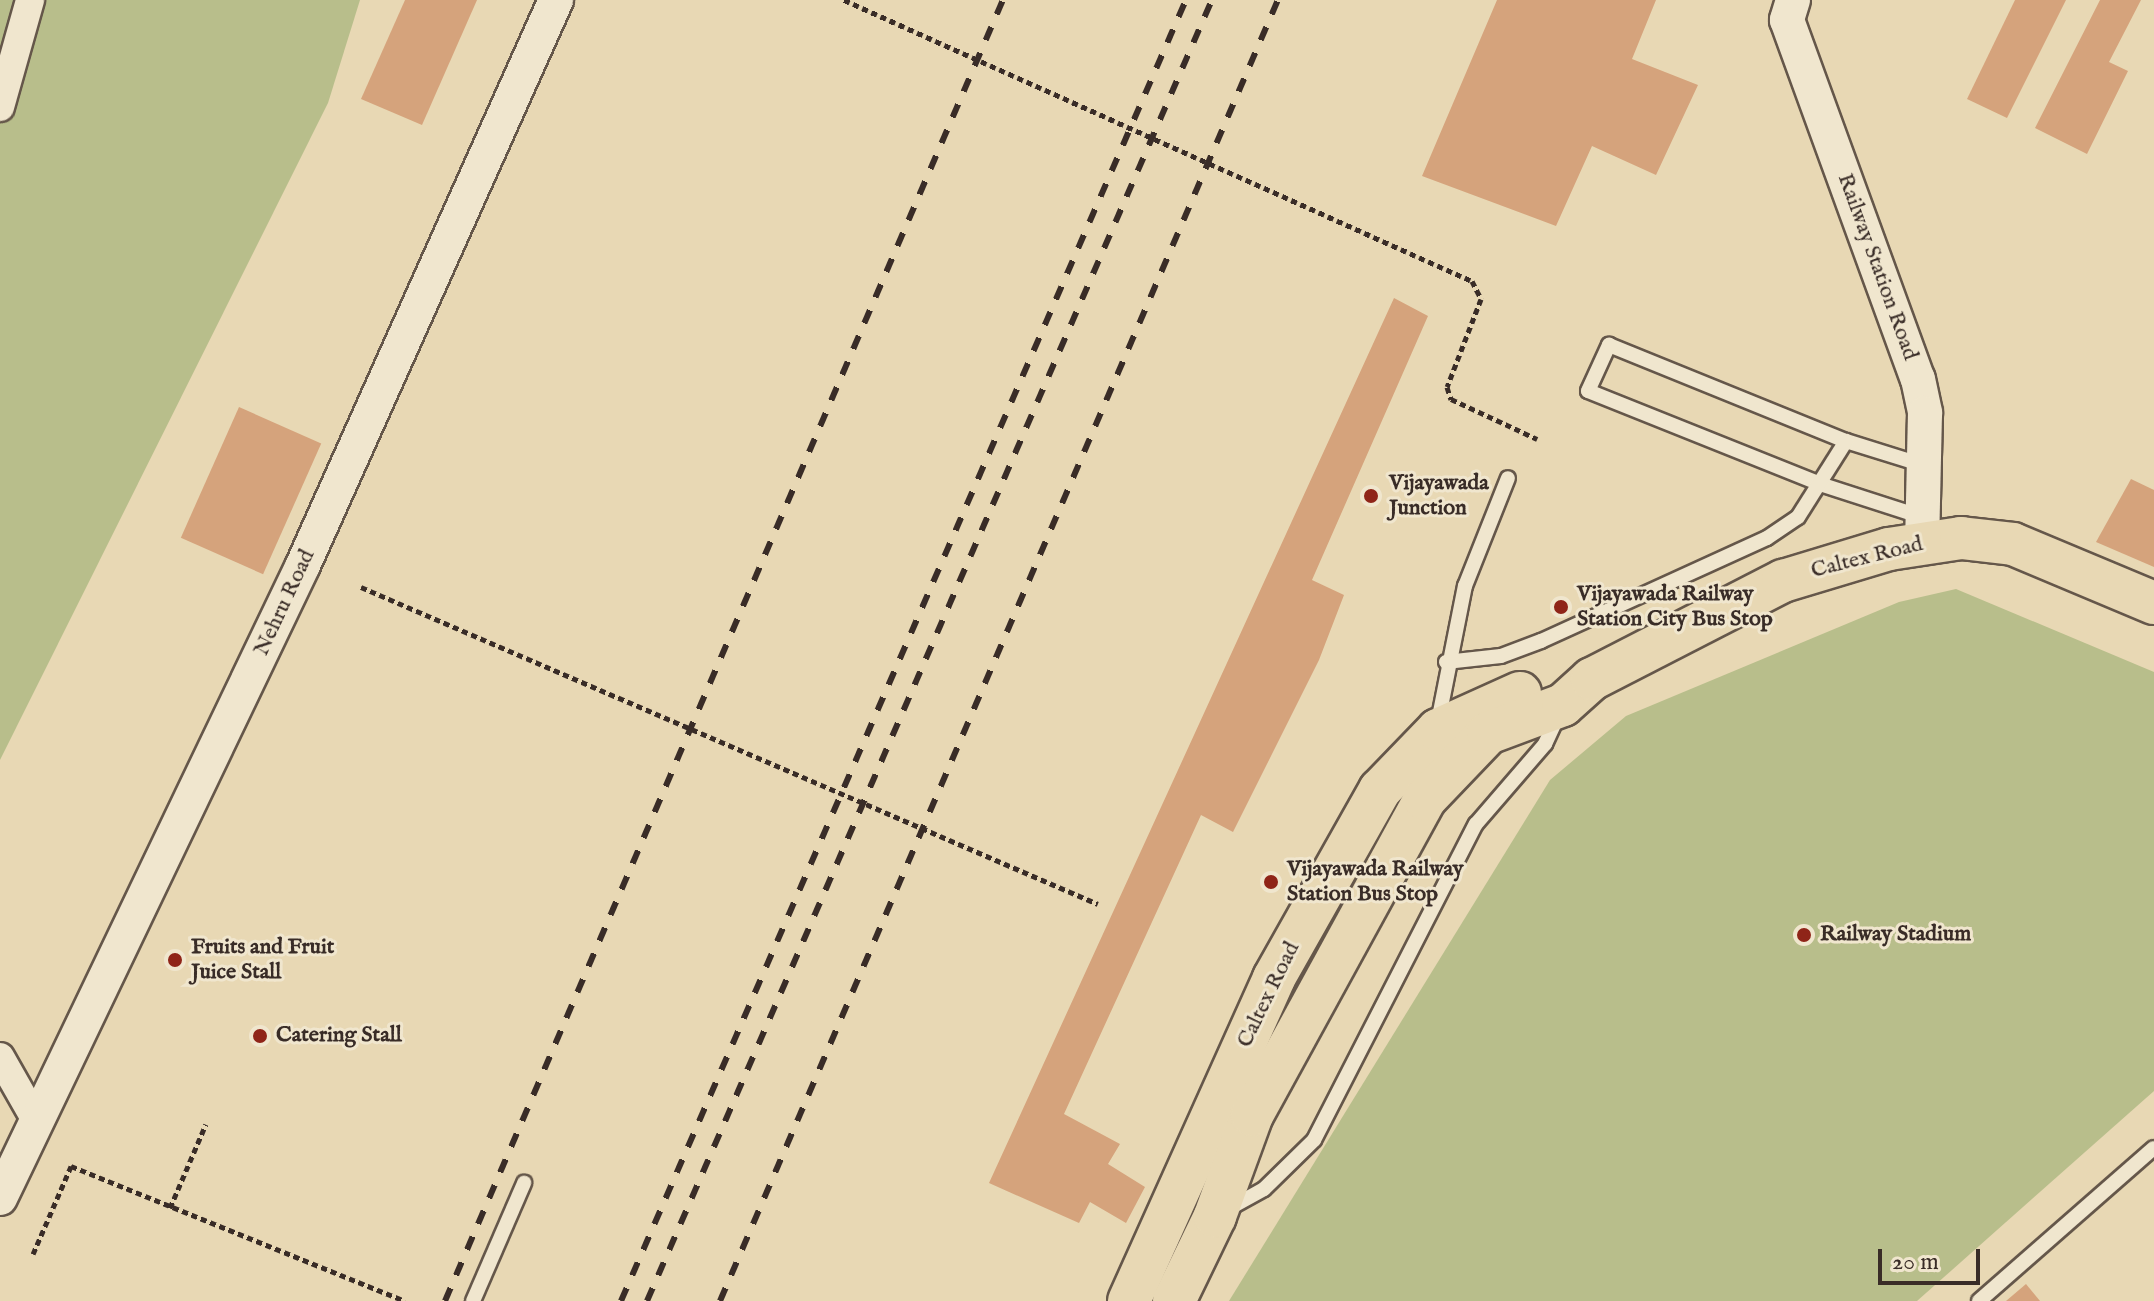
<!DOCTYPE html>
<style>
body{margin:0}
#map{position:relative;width:2154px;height:1301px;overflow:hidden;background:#e8d8b4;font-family:"IM FELL English",serif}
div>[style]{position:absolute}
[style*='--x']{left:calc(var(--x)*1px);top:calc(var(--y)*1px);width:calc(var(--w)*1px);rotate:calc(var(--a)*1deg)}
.green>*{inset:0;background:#b8be8b}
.building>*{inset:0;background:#d5a37c;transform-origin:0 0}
.path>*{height:5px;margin-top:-2.5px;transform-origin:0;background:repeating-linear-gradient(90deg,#392c27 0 6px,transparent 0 10px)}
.roads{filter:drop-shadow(2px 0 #65574a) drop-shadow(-2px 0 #65574a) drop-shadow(0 2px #65574a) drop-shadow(0 -2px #65574a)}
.service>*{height:14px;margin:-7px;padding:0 7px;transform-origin:7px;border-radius:7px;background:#f0e6ce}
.minor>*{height:28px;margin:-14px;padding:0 14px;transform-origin:14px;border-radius:14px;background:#f0e6ce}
.tertiary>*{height:34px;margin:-17px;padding:0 17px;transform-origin:17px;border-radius:17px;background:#f0e6ce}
.primary>*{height:42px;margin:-21px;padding:0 21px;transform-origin:21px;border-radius:21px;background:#e8d8b4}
.rail>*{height:6px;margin-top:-3px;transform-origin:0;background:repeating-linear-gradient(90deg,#392c27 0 14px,transparent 0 28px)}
.path-bridge>*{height:5px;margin-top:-2.5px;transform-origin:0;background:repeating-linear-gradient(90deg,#392c27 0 6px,transparent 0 10px)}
.dots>*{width:22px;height:22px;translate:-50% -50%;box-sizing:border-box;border:4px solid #f0e6ce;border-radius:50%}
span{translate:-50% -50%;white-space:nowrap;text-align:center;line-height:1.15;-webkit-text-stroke:6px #f0e6ce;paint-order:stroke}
.street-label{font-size:22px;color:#392c27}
.poi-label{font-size:22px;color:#392c27;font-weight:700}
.left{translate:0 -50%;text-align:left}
.scale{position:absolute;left:1878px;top:1249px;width:102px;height:36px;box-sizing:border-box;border:4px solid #392c27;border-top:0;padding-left:10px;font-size:24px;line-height:28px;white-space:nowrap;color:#392c27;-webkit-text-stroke:6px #f0e6ce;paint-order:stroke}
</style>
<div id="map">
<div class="green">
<div style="clip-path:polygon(0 0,360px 0,328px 103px,0 760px)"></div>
<div style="clip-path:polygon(1956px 589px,2154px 672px,2154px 1091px,1917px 1301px,1229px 1301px,1550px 780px,1626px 716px,1899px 602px)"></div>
</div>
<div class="building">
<div style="clip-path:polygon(405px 0,477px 0,422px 125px,361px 99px)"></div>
<div style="clip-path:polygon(1497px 0,1656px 0,1632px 59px,1698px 85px,1656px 175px,1592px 146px,1556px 226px,1422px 176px)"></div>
<div style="clip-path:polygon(2015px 0,2066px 0,2007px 118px,1967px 99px)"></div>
<div style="clip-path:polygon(2100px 0,2141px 0,2109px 62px,2128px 71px,2087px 154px,2035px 128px)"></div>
<div style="clip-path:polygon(1394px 298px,1428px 316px,1312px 580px,1344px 595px,1319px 660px,1233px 832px,1201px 815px,1064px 1114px,1120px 1144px,1108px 1164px,1145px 1187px,1126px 1223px,1090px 1202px,1079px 1223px,989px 1183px)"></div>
<div style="left:239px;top:407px;width:90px;height:143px;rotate:24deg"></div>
<div style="clip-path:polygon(2131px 479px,2154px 490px,2154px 567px,2096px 542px)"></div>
<div style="clip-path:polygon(2026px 1284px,2040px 1301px,2006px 1301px)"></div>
</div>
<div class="path">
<div style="--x:1472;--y:281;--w:20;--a:63"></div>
<div style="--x:1481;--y:299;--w:94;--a:111.1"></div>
<div style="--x:1447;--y:387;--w:13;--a:72"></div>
<div style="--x:1451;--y:399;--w:95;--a:24.9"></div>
<div style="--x:170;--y:1208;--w:91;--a:-66.8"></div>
<div style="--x:33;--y:1254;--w:96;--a:-66.6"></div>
<div style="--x:71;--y:1166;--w:360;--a:22"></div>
</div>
<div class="roads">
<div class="service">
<div style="--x:1922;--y:517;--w:104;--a:-162.1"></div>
<div style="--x:1823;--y:485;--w:253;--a:-158.2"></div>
<div style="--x:1588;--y:391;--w:51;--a:-65.5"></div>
<div style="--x:1609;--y:345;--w:256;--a:22.1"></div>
<div style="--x:1846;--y:441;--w:81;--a:17.3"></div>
<div style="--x:1446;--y:662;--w:55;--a:-6.2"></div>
<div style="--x:1501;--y:656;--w:43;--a:-20.6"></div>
<div style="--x:1541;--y:641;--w:248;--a:-24.5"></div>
<div style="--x:1767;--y:538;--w:37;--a:-34"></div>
<div style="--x:1798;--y:517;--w:90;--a:-57.7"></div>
<div style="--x:1438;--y:722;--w:139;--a:-78.8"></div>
<div style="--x:1465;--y:586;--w:116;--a:-68.3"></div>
<div style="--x:1228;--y:1209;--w:41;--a:-29.1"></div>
<div style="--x:1264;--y:1189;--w:70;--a:-44.4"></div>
<div style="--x:1314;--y:1140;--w:355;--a:-62.9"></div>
<div style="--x:1476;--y:824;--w:106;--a:-49.2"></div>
<div style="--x:1545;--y:744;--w:31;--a:-65"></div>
<div style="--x:473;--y:1301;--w:129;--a:-66.6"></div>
<div style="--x:1979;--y:1301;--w:232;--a:-41.2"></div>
</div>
<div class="minor">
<div style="--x:0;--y:107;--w:111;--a:-74.3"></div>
<div style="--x:0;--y:1057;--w:77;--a:60.4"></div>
</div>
<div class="tertiary">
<div style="--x:1793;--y:0;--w:21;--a:107"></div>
<div style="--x:1787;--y:20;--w:382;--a:70"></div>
<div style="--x:1918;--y:379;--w:35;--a:78"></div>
<div style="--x:1925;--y:413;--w:130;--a:91.3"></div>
<div style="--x:0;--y:1198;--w:702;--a:-64.42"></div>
<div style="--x:303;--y:565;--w:619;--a:-65.88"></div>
</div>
<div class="primary">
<div style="--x:1129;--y:1301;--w:354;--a:-65.8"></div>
<div style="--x:1274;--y:978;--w:216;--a:-60.6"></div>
<div style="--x:1380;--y:790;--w:83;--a:-46"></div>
<div style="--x:1438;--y:730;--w:90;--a:-24.3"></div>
<div style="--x:1174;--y:1301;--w:94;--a:-64.2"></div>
<div style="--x:1215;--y:1216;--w:108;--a:-69.9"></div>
<div style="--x:1252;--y:1115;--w:360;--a:-61.3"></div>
<div style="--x:1425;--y:799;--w:91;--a:-46.3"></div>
<div style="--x:1488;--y:733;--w:80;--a:-20.5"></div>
<div style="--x:1563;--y:705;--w:39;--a:-42"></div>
<div style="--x:1592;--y:679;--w:215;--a:-27.2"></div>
<div style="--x:1783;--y:581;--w:111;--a:-16.8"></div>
<div style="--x:1889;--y:549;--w:73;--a:-8.7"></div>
<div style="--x:1961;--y:538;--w:52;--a:6.6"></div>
<div style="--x:2013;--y:544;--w:153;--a:22.7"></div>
</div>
</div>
<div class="rail">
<div style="--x:445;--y:1301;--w:1416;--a:-66.79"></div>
<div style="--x:621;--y:1301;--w:1418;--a:-66.53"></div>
<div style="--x:647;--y:1301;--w:1418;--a:-66.53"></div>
<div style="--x:720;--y:1301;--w:1416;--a:-66.79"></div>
</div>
<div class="path-bridge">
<div style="--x:844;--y:0;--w:688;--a:24.11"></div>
<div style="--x:361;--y:587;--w:802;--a:23.27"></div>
</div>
<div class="dots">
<div style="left:1371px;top:496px;background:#8f2418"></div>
<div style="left:1561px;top:607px;background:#8f2418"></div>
<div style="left:1271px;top:882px;background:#8f2418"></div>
<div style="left:1804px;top:935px;background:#8f2418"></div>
<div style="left:175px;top:960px;background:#8f2418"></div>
<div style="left:260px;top:1036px;background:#8f2418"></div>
</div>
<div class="street-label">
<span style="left:1877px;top:267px;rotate:70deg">Railway Station Road</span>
<span style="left:1867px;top:558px;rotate:-14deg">Caltex Road</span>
<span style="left:285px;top:603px;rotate:-65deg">Nehru Road</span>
<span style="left:1269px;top:995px;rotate:-64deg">Caltex Road</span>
</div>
<div class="poi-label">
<span class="left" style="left:1389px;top:496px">Vijayawada<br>Junction</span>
<span class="left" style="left:1577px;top:607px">Vijayawada Railway<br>Station City Bus Stop</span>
<span class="left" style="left:1287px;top:882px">Vijayawada Railway<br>Station Bus Stop</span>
<span class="left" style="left:1820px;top:935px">Railway Stadium</span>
<span class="left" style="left:191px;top:960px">Fruits and Fruit<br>Juice Stall</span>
<span class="left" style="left:276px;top:1036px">Catering Stall</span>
</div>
<div class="scale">20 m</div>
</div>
